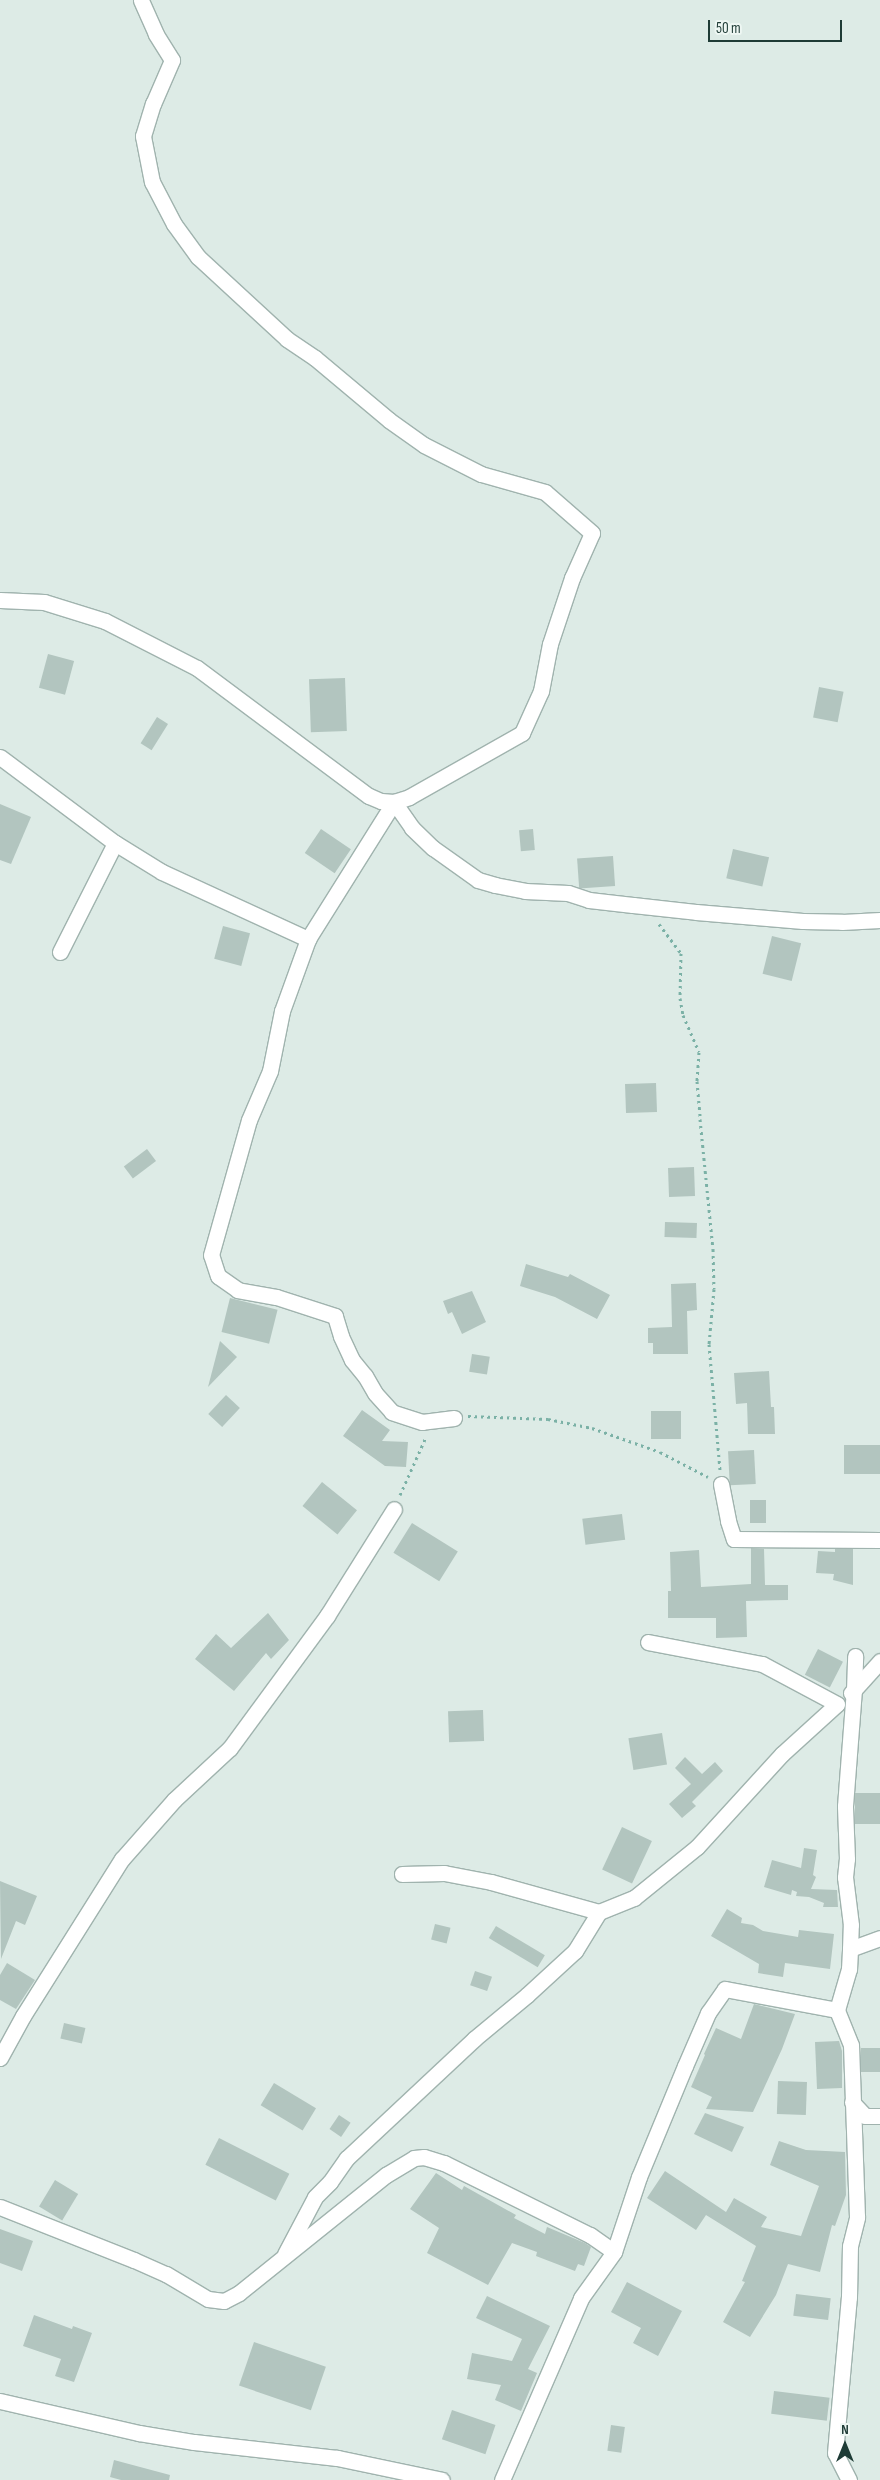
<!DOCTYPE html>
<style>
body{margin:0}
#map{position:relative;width:880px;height:2480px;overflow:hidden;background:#ddebe6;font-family:"Sofia Sans Condensed",sans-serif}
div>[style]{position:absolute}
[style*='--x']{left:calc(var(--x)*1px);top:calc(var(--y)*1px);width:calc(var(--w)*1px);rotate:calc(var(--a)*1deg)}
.building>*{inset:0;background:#b2c5bf;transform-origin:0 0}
.path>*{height:3px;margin-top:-1.5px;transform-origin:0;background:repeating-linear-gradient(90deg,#7bb1a6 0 2.5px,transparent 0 6.5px)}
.roads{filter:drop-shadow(1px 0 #a0b3ae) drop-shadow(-1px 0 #a0b3ae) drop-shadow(0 1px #a0b3ae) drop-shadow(0 -1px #a0b3ae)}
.minor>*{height:15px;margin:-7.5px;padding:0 7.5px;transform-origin:7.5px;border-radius:7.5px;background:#fff}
span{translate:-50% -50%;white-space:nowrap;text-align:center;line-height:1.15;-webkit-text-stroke:4px #eef7f3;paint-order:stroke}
.north{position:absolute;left:820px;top:2420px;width:50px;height:50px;-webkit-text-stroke:4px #eef7f3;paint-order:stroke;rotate:0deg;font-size:14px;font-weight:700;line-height:20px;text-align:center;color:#1e3b36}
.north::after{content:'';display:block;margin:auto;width:18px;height:22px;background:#1e3b36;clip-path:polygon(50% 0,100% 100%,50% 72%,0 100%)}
.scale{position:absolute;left:708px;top:20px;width:134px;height:22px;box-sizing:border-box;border:2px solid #1e3b36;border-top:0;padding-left:6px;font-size:15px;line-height:18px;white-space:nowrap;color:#1e3b36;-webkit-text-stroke:4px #eef7f3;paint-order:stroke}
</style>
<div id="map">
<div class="building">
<div style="left:48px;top:654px;width:27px;height:35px;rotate:15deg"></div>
<div style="left:345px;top:678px;width:53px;height:36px;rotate:88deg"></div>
<div style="left:819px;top:687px;width:25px;height:31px;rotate:11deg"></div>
<div style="left:157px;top:717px;width:13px;height:31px;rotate:32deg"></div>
<div style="clip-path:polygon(0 804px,31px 817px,11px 864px,0 860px)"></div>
<div style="left:321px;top:829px;width:36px;height:29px;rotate:34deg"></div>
<div style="left:533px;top:829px;width:21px;height:14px;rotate:85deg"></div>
<div style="left:733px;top:849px;width:37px;height:30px;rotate:13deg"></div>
<div style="left:613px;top:856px;width:30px;height:36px;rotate:86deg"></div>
<div style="left:223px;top:926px;width:28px;height:34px;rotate:15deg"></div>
<div style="left:772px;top:936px;width:30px;height:39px;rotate:14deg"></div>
<div style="left:656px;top:1083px;width:29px;height:31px;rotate:88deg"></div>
<div style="left:147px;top:1149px;width:15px;height:29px;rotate:53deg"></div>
<div style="left:694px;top:1167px;width:29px;height:26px;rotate:88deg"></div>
<div style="left:665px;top:1222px;width:32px;height:15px;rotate:2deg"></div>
<div style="clip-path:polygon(526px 1264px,568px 1277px,570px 1274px,610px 1295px,597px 1319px,555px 1297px,520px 1286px)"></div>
<div style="clip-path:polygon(696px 1283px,697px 1310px,687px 1311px,688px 1354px,653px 1354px,653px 1343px,648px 1343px,648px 1328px,672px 1327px,671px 1284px)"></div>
<div style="clip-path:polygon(472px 1291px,486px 1322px,462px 1334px,452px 1312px,448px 1314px,443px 1301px)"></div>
<div style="left:230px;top:1298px;width:49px;height:35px;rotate:14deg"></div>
<div style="clip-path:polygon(220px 1341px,237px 1357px,208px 1387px)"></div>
<div style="left:472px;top:1354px;width:18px;height:18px;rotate:9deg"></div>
<div style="clip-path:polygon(769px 1371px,771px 1407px,774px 1407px,775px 1434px,748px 1434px,747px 1403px,736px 1404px,734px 1373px)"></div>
<div style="left:226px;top:1395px;width:19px;height:26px;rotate:43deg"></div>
<div style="clip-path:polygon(362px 1410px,390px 1430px,382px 1441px,408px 1442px,406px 1467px,385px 1466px,343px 1436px)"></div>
<div style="left:651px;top:1411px;width:30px;height:28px"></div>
<div style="left:880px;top:1445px;width:29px;height:36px;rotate:90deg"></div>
<div style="left:754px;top:1450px;width:34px;height:26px;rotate:87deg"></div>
<div style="left:322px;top:1482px;width:45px;height:31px;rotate:39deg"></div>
<div style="left:750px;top:1500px;width:16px;height:23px"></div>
<div style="left:622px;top:1514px;width:26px;height:40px;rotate:83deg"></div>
<div style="left:412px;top:1523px;width:54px;height:35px;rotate:32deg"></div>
<div style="clip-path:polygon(751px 1548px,764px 1549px,765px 1585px,788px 1585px,788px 1600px,746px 1601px,747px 1637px,716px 1638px,716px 1618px,668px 1618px,668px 1591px,671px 1591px,670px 1552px,699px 1550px,701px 1587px,751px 1584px)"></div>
<div style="clip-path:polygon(835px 1549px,853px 1549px,853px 1585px,833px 1580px,834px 1574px,816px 1573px,818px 1551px,835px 1552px)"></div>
<div style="clip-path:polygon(268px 1613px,289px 1640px,271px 1659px,266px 1653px,234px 1691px,195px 1659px,216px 1634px,231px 1648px)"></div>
<div style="left:818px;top:1649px;width:28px;height:29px;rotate:27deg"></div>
<div style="left:483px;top:1710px;width:31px;height:35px;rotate:88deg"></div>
<div style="left:662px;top:1733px;width:32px;height:34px;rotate:81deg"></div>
<div style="clip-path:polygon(685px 1757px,702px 1774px,715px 1762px,723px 1771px,692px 1802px,696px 1806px,682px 1818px,669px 1804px,691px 1784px,675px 1768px)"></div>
<div style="left:855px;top:1793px;width:25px;height:31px"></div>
<div style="left:622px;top:1827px;width:33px;height:47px;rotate:25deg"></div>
<div style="clip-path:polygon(804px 1848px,817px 1850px,813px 1875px,816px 1877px,811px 1889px,837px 1890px,838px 1907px,823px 1907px,824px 1903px,809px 1897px,796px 1896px,797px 1892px,792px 1890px,791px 1895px,764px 1887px,772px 1860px,801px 1868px)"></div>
<div style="clip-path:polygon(0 1881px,37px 1896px,25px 1925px,16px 1921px,1px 1959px)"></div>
<div style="clip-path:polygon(727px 1909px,742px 1918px,741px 1923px,753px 1925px,763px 1931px,798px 1937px,799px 1930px,834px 1934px,830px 1969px,785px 1963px,783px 1977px,758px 1973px,759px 1964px,711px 1936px)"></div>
<div style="left:435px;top:1924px;width:16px;height:16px;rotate:14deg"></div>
<div style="left:496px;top:1926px;width:57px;height:14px;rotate:31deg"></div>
<div style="clip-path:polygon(7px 1963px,35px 1980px,16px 2009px,0 2000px,0 1975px)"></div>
<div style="left:475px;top:1971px;width:18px;height:15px;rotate:19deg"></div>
<div style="clip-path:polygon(754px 2004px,795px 2014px,782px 2049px,753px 2112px,706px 2109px,712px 2097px,691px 2087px,705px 2055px,704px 2054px,716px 2028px,741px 2039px)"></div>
<div style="left:64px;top:2023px;width:22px;height:16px;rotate:13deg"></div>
<div style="clip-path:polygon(839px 2041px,842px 2051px,842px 2088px,817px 2089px,815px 2042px)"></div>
<div style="left:880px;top:2048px;width:24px;height:19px;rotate:90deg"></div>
<div style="left:778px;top:2081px;width:29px;height:33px;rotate:2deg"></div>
<div style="left:274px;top:2083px;width:49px;height:26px;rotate:31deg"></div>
<div style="clip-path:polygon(705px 2113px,744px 2127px,732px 2152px,694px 2134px)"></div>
<div style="left:339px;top:2115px;width:14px;height:17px;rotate:34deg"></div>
<div style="left:219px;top:2138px;width:79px;height:30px;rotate:27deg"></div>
<div style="clip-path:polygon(779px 2141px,806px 2150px,845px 2152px,846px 2195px,835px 2226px,832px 2225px,820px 2272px,788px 2264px,776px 2295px,750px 2337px,723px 2322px,745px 2282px,742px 2281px,756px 2246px,706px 2215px,696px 2230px,647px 2198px,665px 2171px,726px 2212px,734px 2198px,767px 2217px,761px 2227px,801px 2236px,819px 2186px,770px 2165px)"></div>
<div style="clip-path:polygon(436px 2173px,462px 2190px,464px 2186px,516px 2215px,514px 2218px,545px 2234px,547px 2227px,585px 2243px,591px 2247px,584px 2266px,578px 2264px,575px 2271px,536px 2256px,537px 2252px,512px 2243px,488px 2285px,427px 2253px,439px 2228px,410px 2209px)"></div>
<div style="left:55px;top:2180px;width:27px;height:31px;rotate:31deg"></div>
<div style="clip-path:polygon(0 2229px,33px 2241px,22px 2271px,0 2263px)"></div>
<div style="clip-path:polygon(627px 2282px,682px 2311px,658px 2356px,633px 2343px,641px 2328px,611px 2312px)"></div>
<div style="left:796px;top:2294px;width:35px;height:22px;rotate:7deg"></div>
<div style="clip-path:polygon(487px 2296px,550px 2326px,528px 2369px,537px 2373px,521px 2411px,495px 2400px,501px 2385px,467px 2379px,472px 2353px,512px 2361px,522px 2339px,476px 2318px)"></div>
<div style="clip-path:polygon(34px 2315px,72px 2329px,73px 2326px,92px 2333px,74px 2382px,55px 2376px,61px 2359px,23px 2346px)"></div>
<div style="left:254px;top:2342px;width:76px;height:46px;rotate:19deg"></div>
<div style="left:774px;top:2391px;width:56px;height:23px;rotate:7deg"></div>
<div style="left:452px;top:2410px;width:46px;height:31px;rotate:19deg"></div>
<div style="left:611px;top:2425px;width:14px;height:26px;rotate:8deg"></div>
<div style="clip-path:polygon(114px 2460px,170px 2475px,169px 2480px,121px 2480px,110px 2477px)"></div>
</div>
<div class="path">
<div style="--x:659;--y:924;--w:36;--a:53"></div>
<div style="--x:681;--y:953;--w:45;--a:91.3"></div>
<div style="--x:680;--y:998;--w:17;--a:80"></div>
<div style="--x:683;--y:1015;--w:40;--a:66.6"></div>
<div style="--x:699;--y:1052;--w:29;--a:94"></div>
<div style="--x:697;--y:1081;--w:38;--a:85"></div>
<div style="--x:700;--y:1119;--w:131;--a:84.3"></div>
<div style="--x:713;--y:1249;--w:40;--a:88.6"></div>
<div style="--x:714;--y:1289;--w:55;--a:95.2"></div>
<div style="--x:709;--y:1344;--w:126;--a:85"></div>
<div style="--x:468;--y:1416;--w:80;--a:2.1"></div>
<div style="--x:548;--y:1419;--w:45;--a:11.6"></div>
<div style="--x:592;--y:1428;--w:72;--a:19.4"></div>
<div style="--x:660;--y:1452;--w:54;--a:27.5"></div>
<div style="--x:400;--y:1495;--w:64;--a:-65.9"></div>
</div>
<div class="roads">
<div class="minor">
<div style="--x:0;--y:600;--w:44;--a:2.6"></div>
<div style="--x:44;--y:602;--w:64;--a:17.3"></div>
<div style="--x:105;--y:621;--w:103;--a:27.1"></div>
<div style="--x:197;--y:668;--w:214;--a:36.7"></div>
<div style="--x:369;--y:796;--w:13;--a:23"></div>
<div style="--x:381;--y:801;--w:13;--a:4"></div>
<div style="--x:394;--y:802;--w:16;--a:-18"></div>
<div style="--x:409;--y:797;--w:130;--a:-29.5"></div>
<div style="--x:522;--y:733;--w:46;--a:-65.7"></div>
<div style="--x:541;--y:691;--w:48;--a:-79.2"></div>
<div style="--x:550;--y:644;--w:70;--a:-71.6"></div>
<div style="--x:572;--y:578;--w:49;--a:-66"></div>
<div style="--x:592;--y:533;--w:62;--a:-138.9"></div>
<div style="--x:545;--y:492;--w:66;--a:-164.3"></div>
<div style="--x:481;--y:474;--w:64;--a:-153"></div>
<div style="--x:424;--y:445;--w:43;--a:-144.5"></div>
<div style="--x:389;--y:420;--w:97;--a:-140"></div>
<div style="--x:315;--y:358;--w:34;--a:-146"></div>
<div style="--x:287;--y:339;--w:121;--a:-137.3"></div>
<div style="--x:198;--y:257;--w:41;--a:-126"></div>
<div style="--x:174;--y:224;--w:47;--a:-117.6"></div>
<div style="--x:152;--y:182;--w:47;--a:-101.1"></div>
<div style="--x:143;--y:136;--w:34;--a:-73"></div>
<div style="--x:153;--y:104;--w:48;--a:-66.6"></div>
<div style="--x:172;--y:60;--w:31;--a:-122"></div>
<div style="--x:156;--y:34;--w:37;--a:-114"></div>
<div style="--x:0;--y:757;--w:144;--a:36.8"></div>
<div style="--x:115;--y:843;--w:55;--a:31.7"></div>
<div style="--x:162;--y:872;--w:161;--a:24.7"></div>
<div style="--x:60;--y:952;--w:122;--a:-63.2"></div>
<div style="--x:454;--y:1418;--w:32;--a:173"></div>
<div style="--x:422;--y:1422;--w:32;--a:-162"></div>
<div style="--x:392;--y:1412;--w:25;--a:-132"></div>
<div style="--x:375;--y:1393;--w:20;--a:-120"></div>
<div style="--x:365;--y:1376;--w:21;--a:-129"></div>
<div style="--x:352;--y:1360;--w:26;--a:-115"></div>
<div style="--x:341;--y:1336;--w:21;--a:-107"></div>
<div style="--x:335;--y:1316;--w:62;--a:-162.1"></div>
<div style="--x:276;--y:1297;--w:39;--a:-170"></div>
<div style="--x:238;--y:1290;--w:24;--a:-145"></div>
<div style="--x:218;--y:1276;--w:22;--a:-108"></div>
<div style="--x:211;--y:1255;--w:140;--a:-74.3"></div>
<div style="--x:249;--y:1120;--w:53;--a:-66.8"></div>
<div style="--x:270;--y:1071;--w:61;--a:-78.7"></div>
<div style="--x:282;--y:1011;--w:77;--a:-70.1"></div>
<div style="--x:308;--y:939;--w:162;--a:-57.9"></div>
<div style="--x:394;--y:802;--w:32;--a:55"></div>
<div style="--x:412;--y:828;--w:29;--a:44"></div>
<div style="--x:433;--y:848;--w:55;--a:35.4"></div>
<div style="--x:478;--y:880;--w:18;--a:16"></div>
<div style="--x:495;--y:885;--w:31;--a:11"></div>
<div style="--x:525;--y:891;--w:43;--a:2.7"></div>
<div style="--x:568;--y:893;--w:22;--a:18"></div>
<div style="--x:589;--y:900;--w:44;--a:6.5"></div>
<div style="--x:633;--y:905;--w:63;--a:6.3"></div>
<div style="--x:696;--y:912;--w:107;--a:4.8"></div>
<div style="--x:803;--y:921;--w:39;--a:1"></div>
<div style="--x:842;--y:922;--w:38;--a:-3"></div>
<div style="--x:721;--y:1484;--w:38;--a:79"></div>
<div style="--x:728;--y:1521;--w:19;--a:72"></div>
<div style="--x:734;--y:1539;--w:146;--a:0.4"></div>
<div style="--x:851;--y:1693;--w:4;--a:-45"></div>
<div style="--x:854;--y:1690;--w:34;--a:-88"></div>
<div style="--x:402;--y:1874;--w:42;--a:-1.4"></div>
<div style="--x:444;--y:1873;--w:48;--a:10.8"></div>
<div style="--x:491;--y:1882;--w:112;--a:15.5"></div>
<div style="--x:599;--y:1912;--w:38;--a:-22"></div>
<div style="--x:634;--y:1898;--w:81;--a:-39"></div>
<div style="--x:697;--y:1847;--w:126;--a:-47.6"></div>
<div style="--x:782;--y:1754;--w:74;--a:-42.3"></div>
<div style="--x:837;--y:1704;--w:85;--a:-151.9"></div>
<div style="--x:762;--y:1664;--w:116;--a:-169.1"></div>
<div style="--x:850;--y:1949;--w:32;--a:-20"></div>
<div style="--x:0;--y:2058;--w:48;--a:-61.3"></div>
<div style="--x:23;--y:2016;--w:186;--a:-57.8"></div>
<div style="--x:122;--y:1859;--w:79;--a:-48.6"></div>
<div style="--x:174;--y:1800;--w:76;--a:-42.9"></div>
<div style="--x:230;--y:1748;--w:164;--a:-53.7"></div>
<div style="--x:327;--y:1616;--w:126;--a:-57.9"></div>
<div style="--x:852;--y:2102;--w:19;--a:47"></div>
<div style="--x:865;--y:2116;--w:15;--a:0"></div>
<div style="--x:0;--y:2207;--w:144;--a:21.6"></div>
<div style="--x:134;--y:2260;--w:35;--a:24"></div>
<div style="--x:166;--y:2274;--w:49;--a:30.8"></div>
<div style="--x:208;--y:2299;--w:16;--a:7"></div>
<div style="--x:224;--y:2301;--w:17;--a:-28"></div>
<div style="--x:239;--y:2293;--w:189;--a:-38.8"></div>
<div style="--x:386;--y:2175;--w:33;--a:-31"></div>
<div style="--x:414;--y:2158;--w:10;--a:-6"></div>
<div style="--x:424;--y:2157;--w:21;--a:17"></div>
<div style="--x:444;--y:2163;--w:163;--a:26.3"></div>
<div style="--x:590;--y:2235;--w:29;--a:35"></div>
<div style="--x:614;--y:2252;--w:79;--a:-71.6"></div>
<div style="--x:639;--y:2177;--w:120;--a:-67.5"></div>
<div style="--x:685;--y:2066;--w:58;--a:-66.5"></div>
<div style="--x:708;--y:2013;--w:29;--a:-55"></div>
<div style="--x:725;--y:1989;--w:114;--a:10.6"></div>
<div style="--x:285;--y:2254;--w:64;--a:-62.2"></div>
<div style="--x:315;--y:2197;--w:21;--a:-45"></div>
<div style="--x:330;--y:2182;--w:29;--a:-55"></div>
<div style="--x:347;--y:2158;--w:174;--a:-43.1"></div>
<div style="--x:474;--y:2039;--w:69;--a:-39.7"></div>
<div style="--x:527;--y:1995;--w:65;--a:-42.5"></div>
<div style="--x:575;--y:1951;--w:46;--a:-58.4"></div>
<div style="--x:0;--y:2401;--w:143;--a:13"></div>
<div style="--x:139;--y:2433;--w:56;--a:9.3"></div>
<div style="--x:194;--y:2442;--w:144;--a:6.4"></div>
<div style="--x:337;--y:2458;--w:107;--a:11.8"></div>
<div style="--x:502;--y:2480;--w:198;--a:-66.5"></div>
<div style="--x:581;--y:2298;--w:57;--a:-54.3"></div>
<div style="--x:849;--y:2480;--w:30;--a:-117"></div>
<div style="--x:835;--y:2453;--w:157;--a:-84.9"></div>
<div style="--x:849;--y:2297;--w:51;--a:-88.9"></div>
<div style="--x:850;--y:2246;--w:30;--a:-76"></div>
<div style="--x:857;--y:2217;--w:172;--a:-92"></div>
<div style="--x:851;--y:2045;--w:38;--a:-112"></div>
<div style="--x:837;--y:2010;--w:43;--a:-73.7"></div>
<div style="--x:849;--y:1969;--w:20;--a:-87"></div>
<div style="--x:850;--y:1949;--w:24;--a:-88"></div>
<div style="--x:851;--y:1925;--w:48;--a:-97.1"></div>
<div style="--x:845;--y:1877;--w:18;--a:-84"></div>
<div style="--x:847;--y:1859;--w:53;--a:-92.2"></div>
<div style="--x:845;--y:1806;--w:116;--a:-85.6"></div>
<div style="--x:854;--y:1690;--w:39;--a:-48"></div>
</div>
</div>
<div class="north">N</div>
<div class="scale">50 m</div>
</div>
